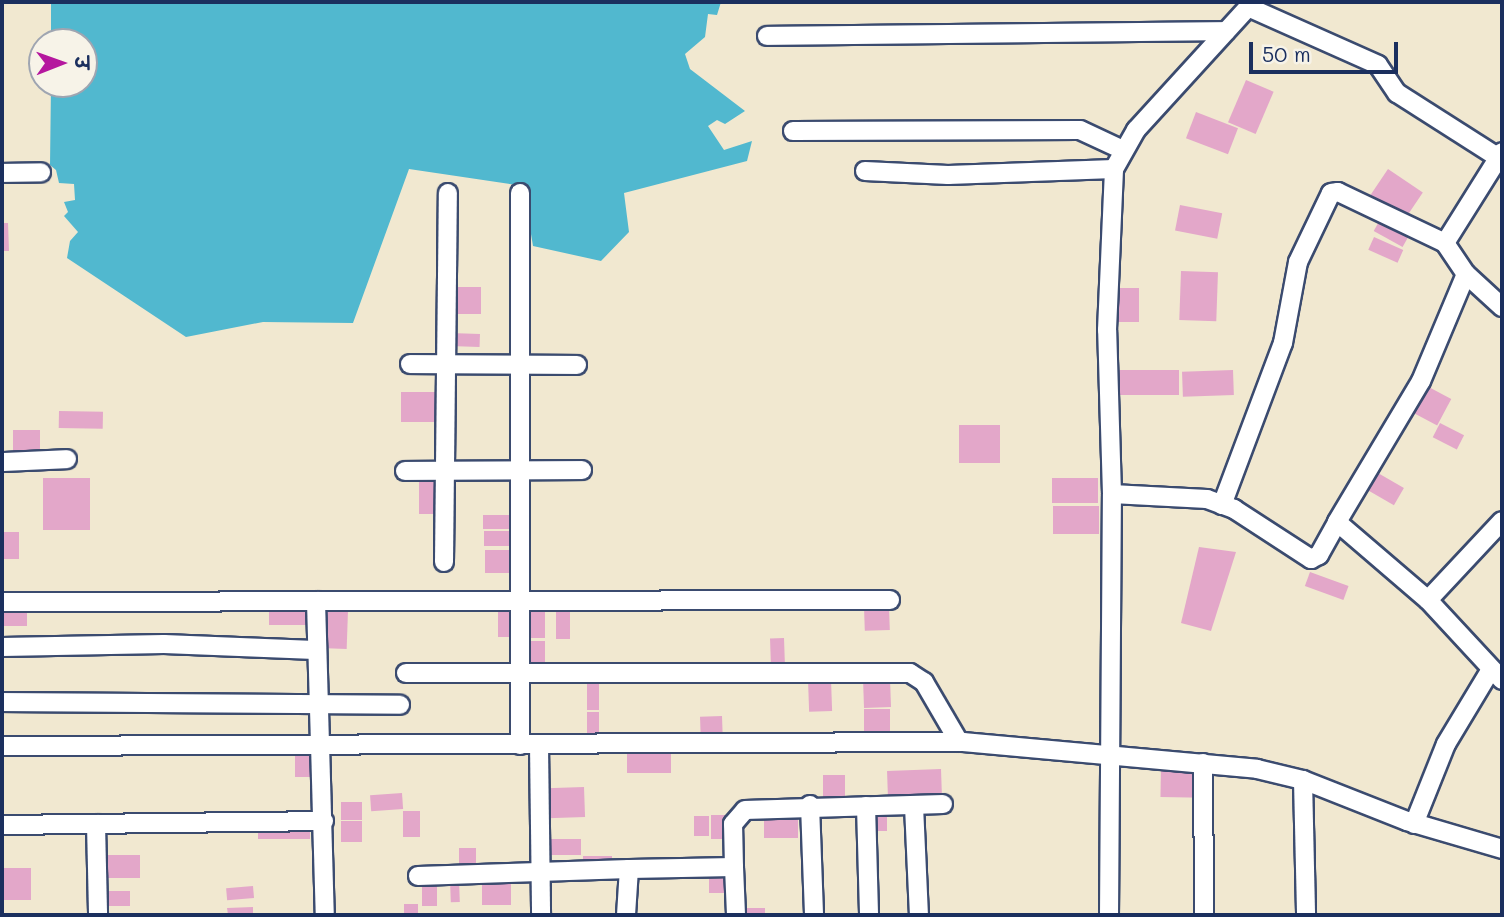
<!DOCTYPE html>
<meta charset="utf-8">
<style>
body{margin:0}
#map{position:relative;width:1504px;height:917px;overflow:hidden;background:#f1e8d0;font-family:Mali,"Playpen Sans Deva",sans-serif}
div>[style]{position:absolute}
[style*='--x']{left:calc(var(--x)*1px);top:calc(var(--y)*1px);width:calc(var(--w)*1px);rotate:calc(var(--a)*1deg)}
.water>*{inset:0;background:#51b8cf}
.building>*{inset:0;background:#e3a7c9;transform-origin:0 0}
.roads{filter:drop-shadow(2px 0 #3b4b6f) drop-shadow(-2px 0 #3b4b6f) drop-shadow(0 2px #3b4b6f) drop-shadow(0 -2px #3b4b6f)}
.minor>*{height:18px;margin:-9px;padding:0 9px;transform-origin:9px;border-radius:9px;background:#fff}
span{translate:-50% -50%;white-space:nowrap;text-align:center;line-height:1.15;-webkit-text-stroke:5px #f7f3e8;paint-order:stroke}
.frame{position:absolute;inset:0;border:4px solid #1b2f5e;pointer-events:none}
.north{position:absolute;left:28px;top:28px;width:70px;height:70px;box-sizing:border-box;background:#f7f3e8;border:2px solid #9fa5b1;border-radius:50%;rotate:89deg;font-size:19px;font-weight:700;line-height:28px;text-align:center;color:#1b2f5e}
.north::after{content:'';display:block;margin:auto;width:24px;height:32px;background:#b5179e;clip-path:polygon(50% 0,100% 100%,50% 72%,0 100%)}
.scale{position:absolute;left:1249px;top:42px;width:149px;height:32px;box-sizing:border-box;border:4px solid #1b2f5e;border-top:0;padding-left:9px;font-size:21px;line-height:24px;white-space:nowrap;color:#1b2f5e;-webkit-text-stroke:5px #f7f3e8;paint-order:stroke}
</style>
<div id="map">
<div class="water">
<div style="clip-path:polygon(51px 2px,721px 2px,717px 15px,708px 14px,705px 37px,685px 54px,690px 69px,745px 111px,725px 124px,717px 120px,708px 126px,724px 150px,752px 141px,747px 161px,624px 193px,629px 232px,601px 261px,533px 246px,523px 186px,409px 169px,353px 323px,263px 322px,186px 337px,67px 258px,70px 241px,78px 232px,64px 216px,68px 212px,64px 202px,75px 200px,74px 184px,59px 183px,56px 170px,50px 165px,51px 84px,84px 84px,84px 42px,51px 42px)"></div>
</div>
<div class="building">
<div style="left:1246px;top:80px;width:30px;height:46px;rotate:23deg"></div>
<div style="left:1196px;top:112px;width:45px;height:28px;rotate:21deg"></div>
<div style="left:1388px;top:169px;width:42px;height:34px;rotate:34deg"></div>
<div style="left:1180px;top:205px;width:43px;height:26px;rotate:11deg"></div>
<div style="left:1381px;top:218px;width:33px;height:15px;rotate:29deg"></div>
<div style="clip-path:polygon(2px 223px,8px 223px,9px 251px,2px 251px)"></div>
<div style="left:1374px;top:237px;width:32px;height:14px;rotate:24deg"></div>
<div style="left:1181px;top:271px;width:37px;height:49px;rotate:2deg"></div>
<div style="left:481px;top:287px;width:27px;height:32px;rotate:90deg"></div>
<div style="left:1114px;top:288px;width:25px;height:34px"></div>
<div style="left:450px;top:333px;width:30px;height:13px;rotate:2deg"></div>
<div style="left:1117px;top:370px;width:62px;height:25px"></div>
<div style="left:1233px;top:370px;width:25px;height:51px;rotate:88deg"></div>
<div style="left:1423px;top:384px;width:32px;height:30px;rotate:28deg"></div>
<div style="left:401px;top:392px;width:41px;height:30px"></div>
<div style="left:59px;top:411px;width:44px;height:17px;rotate:1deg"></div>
<div style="left:1440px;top:423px;width:27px;height:16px;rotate:27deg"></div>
<div style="left:959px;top:425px;width:41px;height:38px"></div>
<div style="left:13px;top:430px;width:27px;height:22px"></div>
<div style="left:1371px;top:469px;width:38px;height:20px;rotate:30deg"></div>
<div style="left:43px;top:478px;width:47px;height:52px"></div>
<div style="left:1052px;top:478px;width:46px;height:25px"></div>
<div style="left:419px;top:480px;width:16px;height:34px"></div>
<div style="left:1053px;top:506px;width:46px;height:28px"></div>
<div style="left:483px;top:515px;width:32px;height:14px"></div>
<div style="left:515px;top:531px;width:15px;height:31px;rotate:90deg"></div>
<div style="left:2px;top:532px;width:17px;height:27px"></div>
<div style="clip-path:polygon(1199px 547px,1236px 552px,1211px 631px,1181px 623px)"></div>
<div style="left:485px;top:550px;width:29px;height:23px"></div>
<div style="left:1310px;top:572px;width:41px;height:15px;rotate:20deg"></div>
<div style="left:2px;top:607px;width:25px;height:19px"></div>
<div style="left:308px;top:607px;width:18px;height:39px;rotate:90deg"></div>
<div style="left:889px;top:607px;width:23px;height:25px;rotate:88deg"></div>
<div style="left:321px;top:610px;width:27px;height:38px;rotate:2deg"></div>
<div style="left:518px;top:610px;width:27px;height:20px;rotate:90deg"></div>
<div style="left:524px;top:610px;width:21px;height:28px"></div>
<div style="left:556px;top:610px;width:14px;height:29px"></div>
<div style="left:784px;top:638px;width:29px;height:14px;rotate:88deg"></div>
<div style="left:525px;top:641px;width:20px;height:31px"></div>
<div style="left:890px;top:678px;width:29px;height:27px;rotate:88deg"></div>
<div style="left:831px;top:679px;width:32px;height:23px;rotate:88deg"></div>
<div style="left:587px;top:681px;width:12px;height:29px"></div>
<div style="left:890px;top:709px;width:26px;height:26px;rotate:90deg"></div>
<div style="left:587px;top:712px;width:12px;height:27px"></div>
<div style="left:722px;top:716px;width:23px;height:22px;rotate:88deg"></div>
<div style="left:627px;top:747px;width:44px;height:26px"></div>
<div style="left:295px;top:752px;width:17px;height:25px"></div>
<div style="left:1161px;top:766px;width:42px;height:31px;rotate:1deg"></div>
<div style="left:941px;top:769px;width:29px;height:54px;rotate:88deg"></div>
<div style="left:823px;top:775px;width:22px;height:27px"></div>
<div style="left:584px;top:787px;width:30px;height:38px;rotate:88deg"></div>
<div style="left:402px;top:793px;width:16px;height:32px;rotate:86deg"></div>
<div style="left:341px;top:802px;width:21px;height:18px"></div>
<div style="left:403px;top:811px;width:17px;height:26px"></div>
<div style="left:887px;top:812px;width:19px;height:21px;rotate:90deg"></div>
<div style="left:798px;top:813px;width:25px;height:34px;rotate:90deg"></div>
<div style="left:711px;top:815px;width:16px;height:24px"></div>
<div style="left:694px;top:816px;width:15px;height:20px"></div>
<div style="left:341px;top:821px;width:21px;height:21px"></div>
<div style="left:258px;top:824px;width:52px;height:15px"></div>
<div style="left:547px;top:839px;width:34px;height:16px"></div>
<div style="left:459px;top:848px;width:17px;height:20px"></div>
<div style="left:102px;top:855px;width:38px;height:23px"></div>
<div style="left:583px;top:856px;width:29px;height:11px"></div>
<div style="left:2px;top:868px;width:29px;height:32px"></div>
<div style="left:709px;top:873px;width:21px;height:20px"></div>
<div style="left:459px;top:879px;width:23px;height:9px;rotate:88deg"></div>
<div style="left:482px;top:879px;width:29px;height:26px"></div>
<div style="left:422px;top:880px;width:15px;height:26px"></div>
<div style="left:253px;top:886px;width:12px;height:27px;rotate:85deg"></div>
<div style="left:130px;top:891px;width:15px;height:27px;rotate:90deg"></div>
<div style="left:404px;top:904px;width:14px;height:11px"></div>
<div style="clip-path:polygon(253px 907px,253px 915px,228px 915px,227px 908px)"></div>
<div style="left:738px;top:908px;width:27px;height:7px"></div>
</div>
<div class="roads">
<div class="minor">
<div style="--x:1248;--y:7;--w:142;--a:24"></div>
<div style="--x:1378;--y:65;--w:34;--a:56"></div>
<div style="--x:1397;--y:93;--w:121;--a:32.5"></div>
<div style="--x:767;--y:36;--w:459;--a:-0.6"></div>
<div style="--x:793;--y:131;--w:287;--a:-0.2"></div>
<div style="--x:1080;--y:130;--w:47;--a:24.9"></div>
<div style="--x:865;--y:171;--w:83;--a:2.8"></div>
<div style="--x:948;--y:175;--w:166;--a:-2.1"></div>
<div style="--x:2;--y:173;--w:39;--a:-1"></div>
<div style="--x:520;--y:193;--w:552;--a:90"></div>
<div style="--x:1445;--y:243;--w:37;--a:56"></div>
<div style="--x:1466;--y:274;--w:49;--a:42.5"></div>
<div style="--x:1466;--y:274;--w:116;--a:112.8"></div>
<div style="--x:1421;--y:381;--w:164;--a:120.8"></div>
<div style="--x:1337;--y:522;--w:120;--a:40.6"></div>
<div style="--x:1428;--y:600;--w:109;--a:47.2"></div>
<div style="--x:410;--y:364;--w:167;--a:0.3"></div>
<div style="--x:2;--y:462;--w:65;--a:-2.6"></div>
<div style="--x:405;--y:471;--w:177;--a:-0.3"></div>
<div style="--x:1112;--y:494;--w:95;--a:3"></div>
<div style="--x:1207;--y:499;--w:29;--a:20"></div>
<div style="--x:1234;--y:509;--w:92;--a:33"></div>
<div style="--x:1311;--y:559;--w:9;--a:-27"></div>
<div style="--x:1319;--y:555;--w:38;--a:-61"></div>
<div style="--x:1222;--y:505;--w:173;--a:-69.4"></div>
<div style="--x:1283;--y:343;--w:82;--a:-79.5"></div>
<div style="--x:1298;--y:262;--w:76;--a:-64.4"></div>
<div style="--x:1331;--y:193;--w:7;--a:-8"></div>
<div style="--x:1338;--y:192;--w:119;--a:25.5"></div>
<div style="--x:1445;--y:243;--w:107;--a:-57.9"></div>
<div style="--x:444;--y:562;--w:369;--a:-89.4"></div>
<div style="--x:1428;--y:600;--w:108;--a:-46.9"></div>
<div style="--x:316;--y:601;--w:314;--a:88.4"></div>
<div style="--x:2;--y:602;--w:888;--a:-0.13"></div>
<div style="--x:2;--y:647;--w:162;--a:-1.1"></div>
<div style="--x:164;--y:644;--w:151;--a:2.3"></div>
<div style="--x:406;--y:673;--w:504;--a:0"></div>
<div style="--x:910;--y:673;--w:17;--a:33"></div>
<div style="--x:924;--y:682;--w:69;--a:59.7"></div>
<div style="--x:2;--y:702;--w:398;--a:0.4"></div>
<div style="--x:539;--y:745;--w:170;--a:89.3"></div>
<div style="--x:2;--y:746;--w:961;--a:-0.24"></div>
<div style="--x:963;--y:742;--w:295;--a:5.2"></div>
<div style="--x:1257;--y:769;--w:47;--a:13.4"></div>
<div style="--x:1303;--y:780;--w:112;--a:21.5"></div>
<div style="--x:1407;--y:821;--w:99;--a:16.4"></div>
<div style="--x:1203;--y:763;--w:152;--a:89.6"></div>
<div style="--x:1303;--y:780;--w:135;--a:88.7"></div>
<div style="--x:810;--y:805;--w:110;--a:87.9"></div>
<div style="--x:866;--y:806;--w:109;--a:88.4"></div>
<div style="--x:914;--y:806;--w:109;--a:87.4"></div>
<div style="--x:96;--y:824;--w:91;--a:88.7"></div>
<div style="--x:1414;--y:824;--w:86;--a:-68.2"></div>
<div style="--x:1446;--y:744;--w:85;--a:-58.9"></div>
<div style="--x:2;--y:825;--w:322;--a:-0.7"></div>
<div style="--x:734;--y:867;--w:48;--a:87.6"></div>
<div style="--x:418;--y:876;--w:211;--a:-1.9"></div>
<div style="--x:626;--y:915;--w:46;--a:-86.3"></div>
<div style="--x:629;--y:869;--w:105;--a:-1.1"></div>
<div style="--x:734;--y:867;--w:43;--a:-91.3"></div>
<div style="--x:733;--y:824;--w:18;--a:-49"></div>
<div style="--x:745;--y:810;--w:198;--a:-1.7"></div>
<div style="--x:1109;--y:915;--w:421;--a:-89.6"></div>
<div style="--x:1112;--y:494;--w:164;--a:-91.7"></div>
<div style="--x:1107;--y:330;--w:161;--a:-87.5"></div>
<div style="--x:1114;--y:169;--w:45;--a:-60.6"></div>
<div style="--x:1136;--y:130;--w:173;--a:-47.6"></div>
</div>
</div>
<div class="frame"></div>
<div class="north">उ</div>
<div class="scale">50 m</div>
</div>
